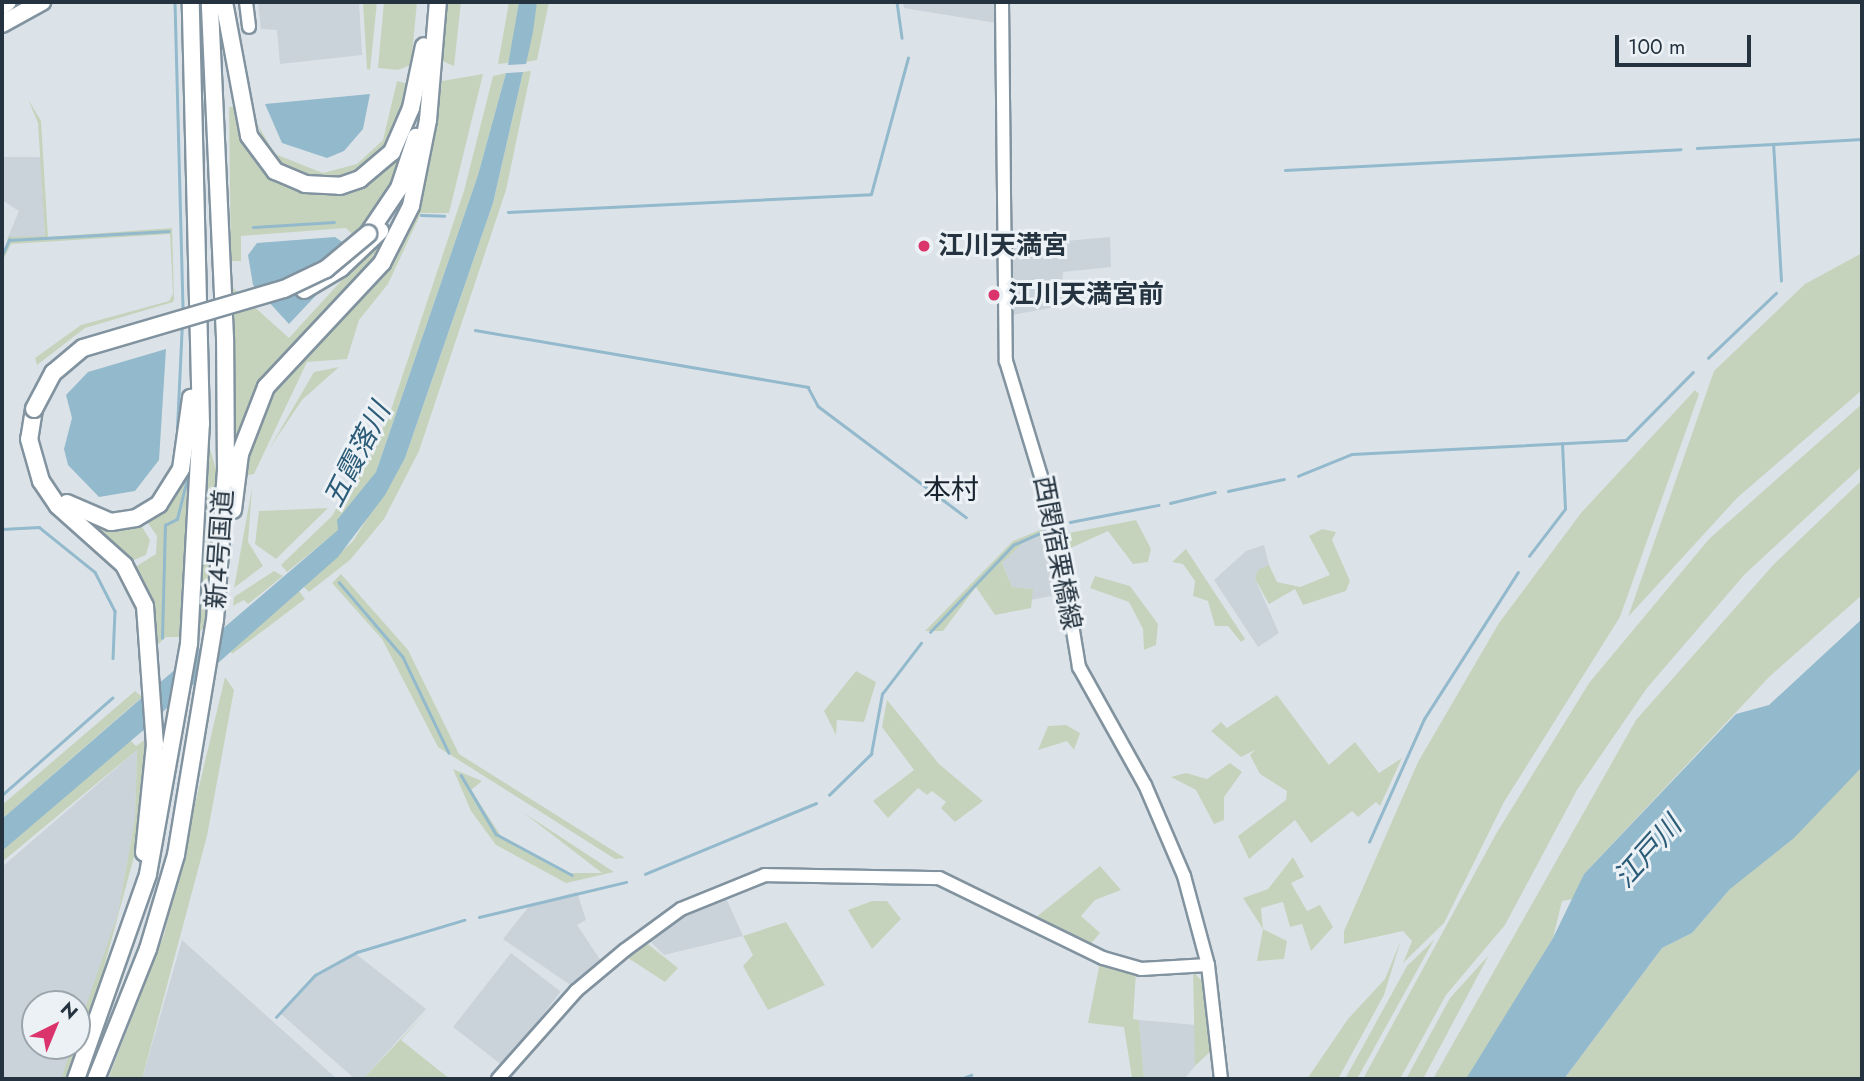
<!DOCTYPE html>
<meta charset="utf-8">
<style>
body{margin:0}
#map{position:relative;width:1864px;height:1081px;overflow:hidden;background:#dce3e8;font-family:Jost,"Noto Sans JP",sans-serif}
div>[style]{position:absolute}
[style*='--x']{left:calc(var(--x)*1px);top:calc(var(--y)*1px);width:calc(var(--w)*1px);rotate:calc(var(--a)*1deg)}
.built>*{inset:0;background:#cad2da;transform-origin:0 0}
.green>*{inset:0;background:#c6d3bc;transform-origin:0 0}
.water>*{inset:0;background:#93b9cc}
.stream>*{height:2.5px;margin:-1.25px;padding:0 1.25px;transform-origin:1.25px;border-radius:1.25px;background:#93b9cc}
.roads{filter:drop-shadow(2px 0 #8293a0) drop-shadow(-2px 0 #8293a0) drop-shadow(0 2px #8293a0) drop-shadow(0 -2px #8293a0)}
.secondary>*{height:12px;margin:-6px;padding:0 6px;transform-origin:6px;border-radius:6px;background:#fff}
.highway>*{height:16px;margin:-8px;padding:0 8px;transform-origin:8px;border-radius:8px;background:#fff}
.bridges{filter:drop-shadow(2px 0 #8293a0) drop-shadow(-2px 0 #8293a0) drop-shadow(0 2px #8293a0) drop-shadow(0 -2px #8293a0)}
.highway-bridge>*{height:16px;margin:-8px;padding:0 8px;transform-origin:8px;border-radius:8px;background:#fff}
.dots>*{width:19px;height:19px;translate:-50% -50%;box-sizing:border-box;border:4px solid #ebf1f5;border-radius:50%}
span{translate:-50% -50%;white-space:nowrap;text-align:center;line-height:1.15;-webkit-text-stroke:6px #ebf1f5;paint-order:stroke}
.poi-label{font-size:26px;color:#24333f;font-weight:700}
.left{translate:0 -50%;text-align:left}
.street-label{font-size:26px;color:#24333f}
.water-label{font-size:28px;color:#2b5b77;font-style:italic}
.neighbourhood-label{font-size:28px;color:#172430}
.frame{position:absolute;inset:0;border:4px solid #24333f;pointer-events:none}
.north{position:absolute;left:21px;top:990px;width:70px;height:70px;box-sizing:border-box;background:#ebf1f5;border:2px solid #9ba5ac;border-radius:50%;rotate:43deg;font-size:19px;font-weight:700;line-height:28px;text-align:center;color:#24333f}
.north::after{content:'';display:block;margin:auto;width:24px;height:32px;background:#db336b;clip-path:polygon(50% 0,100% 100%,50% 72%,0 100%)}
.scale{position:absolute;left:1615px;top:35px;width:136px;height:32px;box-sizing:border-box;border:4px solid #24333f;border-top:0;padding-left:9px;font-size:21px;line-height:24px;white-space:nowrap;color:#24333f;-webkit-text-stroke:5px #ebf1f5;paint-order:stroke}
</style>
<div id="map">
<div class="built">
<div style="clip-path:polygon(258px 2px,359px 2px,362px 55px,280px 64px,277px 30px,261px 29px)"></div>
<div style="clip-path:polygon(903px 2px,994px 2px,996px 23px,904px 8px)"></div>
<div style="clip-path:polygon(2px 157px,41px 157px,45px 237px,8px 237px,19px 211px,2px 200px)"></div>
<div style="clip-path:polygon(1110px 237px,1111px 267px,1063px 272px,1061px 306px,1012px 315px,1011px 246px)"></div>
<div style="clip-path:polygon(1051px 533px,1061px 594px,1031px 600px,1032px 589px,1012px 587px,1002px 563px,1026px 540px)"></div>
<div style="clip-path:polygon(1264px 545px,1269px 565px,1255px 579px,1279px 633px,1258px 647px,1214px 580px,1246px 551px)"></div>
<div style="clip-path:polygon(137px 750px,135px 818px,118px 913px,77px 1038px,77px 1004px,35px 1004px,35px 1046px,74px 1046px,61px 1079px,2px 1079px,2px 867px)"></div>
<div style="clip-path:polygon(577px 892px,586px 920px,577px 925px,601px 961px,572px 986px,503px 939px,530px 905px)"></div>
<div style="clip-path:polygon(725px 896px,743px 936px,664px 955px,648px 939px,680px 915px)"></div>
<div style="clip-path:polygon(182px 940px,337px 1079px,142px 1079px)"></div>
<div style="left:511px;top:953px;width:63px;height:94px;rotate:38deg"></div>
<div style="clip-path:polygon(356px 954px,426px 1009px,363px 1079px,355px 1079px,281px 1014px,316px 976px)"></div>
<div style="clip-path:polygon(1139px 1020px,1196px 1025px,1195px 1066px,1184px 1079px,1144px 1079px)"></div>
</div>
<div class="green">
<div style="clip-path:polygon(363px 2px,377px 2px,370px 70px,367px 69px)"></div>
<div style="clip-path:polygon(384px 2px,417px 2px,411px 65px,398px 70px,378px 68px)"></div>
<div style="clip-path:polygon(447px 2px,461px 2px,454px 66px,442px 61px)"></div>
<div style="clip-path:polygon(509px 2px,519px 2px,514px 43px,508px 63px,498px 64px)"></div>
<div style="clip-path:polygon(537px 2px,549px 2px,537px 60px,526px 62px)"></div>
<div style="clip-path:polygon(531px 71px,506px 190px,419px 451px,384px 519px,350px 560px,309px 592px,304px 587px,353px 541px,405px 458px,493px 203px,523px 72px)"></div>
<div style="clip-path:polygon(506px 73px,478px 175px,376px 472px,339px 530px,287px 572px,281px 565px,332px 516px,388px 419px,464px 191px,493px 76px)"></div>
<div style="clip-path:polygon(483px 74px,449px 213px,421px 213px,388px 284px,359px 320px,347px 359px,307px 362px,254px 474px,243px 476px,266px 401px,281px 377px,393px 257px,408px 232px,429px 168px,442px 81px)"></div>
<div style="clip-path:polygon(397px 81px,409px 84px,396px 132px,377px 160px,330px 180px,282px 166px,269px 154px,242px 87px,249px 87px,256px 122px,275px 154px,323px 173px,357px 164px,383px 140px)"></div>
<div style="clip-path:polygon(28px 99px,41px 121px,48px 237px,172px 228px,174px 299px,173px 302px,85px 328px,37px 365px,35px 358px,81px 325px,169px 301px,173px 294px,170px 234px,11px 244px,2px 262px,8px 237px,45px 236px,38px 123px)"></div>
<div style="clip-path:polygon(236px 106px,277px 178px,371px 179px,409px 134px,390px 190px,356px 238px,346px 228px,241px 236px,241px 261px,231px 261px,229px 107px)"></div>
<div style="clip-path:polygon(394px 223px,354px 287px,265px 378px,233px 453px,231px 286px,289px 338px)"></div>
<div style="clip-path:polygon(1862px 253px,1862px 390px,1737px 498px,1628px 617px,1714px 371px,1805px 284px)"></div>
<div style="clip-path:polygon(339px 367px,302px 400px,269px 449px,314px 372px)"></div>
<div style="clip-path:polygon(1695px 390px,1699px 394px,1620px 617px,1504px 802px,1444px 923px,1403px 963px,1412px 941px,1403px 931px,1344px 944px,1344px 931px,1418px 762px,1499px 623px,1581px 513px)"></div>
<div style="clip-path:polygon(1862px 404px,1862px 466px,1745px 574px,1647px 688px,1577px 790px,1505px 925px,1446px 995px,1400px 1079px,1363px 1079px,1496px 834px,1589px 683px,1709px 539px)"></div>
<div style="clip-path:polygon(193px 423px,179px 637px,166px 637px,155px 647px,132px 569px,156px 554px,157px 536px,145px 519px,153px 515px)"></div>
<div style="clip-path:polygon(207px 439px,218px 476px,208px 624px,194px 637px)"></div>
<div style="clip-path:polygon(1862px 480px,1862px 595px,1770px 676px,1584px 874px,1573px 899px,1562px 901px,1553px 938px,1467px 1079px,1433px 1079px,1636px 720px,1774px 564px)"></div>
<div style="clip-path:polygon(252px 488px,248px 542px,263px 566px,234px 588px)"></div>
<div style="clip-path:polygon(328px 508px,276px 559px,255px 544px,259px 511px)"></div>
<div style="clip-path:polygon(1136px 520px,1151px 549px,1148px 562px,1133px 564px,1108px 531px,1064px 551px,1064px 534px)"></div>
<div style="clip-path:polygon(90px 522px,141px 525px,150px 540px,146px 555px,129px 562px,86px 527px)"></div>
<div style="clip-path:polygon(1050px 526px,1051px 533px,1026px 540px,1002px 563px,1012px 587px,1033px 589px,1031px 608px,995px 615px,976px 587px,943px 631px,925px 631px,1013px 541px)"></div>
<div style="clip-path:polygon(1322px 529px,1336px 532px,1332px 540px,1350px 581px,1346px 591px,1303px 605px,1295px 589px,1269px 604px,1255px 579px,1258px 570px,1269px 565px,1277px 582px,1300px 587px,1330px 575px,1309px 536px)"></div>
<div style="clip-path:polygon(1186px 549px,1245px 639px,1241px 642px,1228px 626px,1215px 626px,1208px 601px,1193px 596px,1195px 581px,1183px 564px,1172px 562px)"></div>
<div style="clip-path:polygon(274px 571px,283px 576px,248px 604px,244px 600px,233px 606px,234px 597px)"></div>
<div style="clip-path:polygon(341px 574px,408px 650px,459px 754px,625px 858px,615px 859px,438px 747px,382px 639px,332px 583px)"></div>
<div style="clip-path:polygon(1095px 576px,1130px 586px,1158px 624px,1156px 645px,1144px 650px,1143px 629px,1129px 602px,1090px 588px)"></div>
<div style="left:299px;top:591px;width:10px;height:91px;rotate:53deg"></div>
<div style="clip-path:polygon(856px 671px,876px 682px,864px 722px,837px 720px,836px 735px,824px 711px)"></div>
<div style="clip-path:polygon(225px 677px,234px 690px,207px 836px,142px 1079px,108px 1079px,164px 935px)"></div>
<div style="clip-path:polygon(135px 691px,142px 697px,2px 819px,2px 805px)"></div>
<div style="clip-path:polygon(1277px 695px,1329px 765px,1355px 742px,1379px 773px,1402px 758px,1380px 806px,1376px 802px,1358px 817px,1352px 811px,1311px 843px,1295px 820px,1249px 859px,1238px 836px,1286px 800px,1287px 791px,1260px 774px,1250px 755px,1255px 750px,1241px 757px,1211px 731px,1221px 722px,1227px 728px)"></div>
<div style="clip-path:polygon(887px 700px,939px 764px,983px 801px,955px 822px,941px 808px,946px 802px,932px 791px,927px 795px,918px 788px,888px 818px,873px 801px,914px 770px,882px 727px)"></div>
<div style="clip-path:polygon(1066px 725px,1080px 733px,1074px 750px,1067px 741px,1038px 750px,1048px 726px)"></div>
<div style="clip-path:polygon(129px 739px,136px 746px,146px 739px,138px 842px,103px 971px,88px 1017px,65px 1079px,61px 1079px,118px 913px,135px 818px,137px 750px,2px 862px,2px 851px)"></div>
<div style="clip-path:polygon(1230px 763px,1242px 772px,1224px 797px,1224px 820px,1214px 824px,1196px 790px,1171px 777px,1186px 773px,1207px 779px)"></div>
<div style="clip-path:polygon(1862px 767px,1862px 1079px,1564px 1079px,1662px 948px,1692px 933px,1730px 889px)"></div>
<div style="clip-path:polygon(453px 769px,482px 781px,471px 790px,501px 836px,569px 873px,602px 873px,524px 813px,614px 872px,566px 883px,496px 845px,471px 811px)"></div>
<div style="clip-path:polygon(1293px 857px,1304px 877px,1291px 883px,1307px 911px,1320px 905px,1333px 927px,1311px 951px,1302px 924px,1290px 927px,1283px 902px,1261px 908px,1263px 929px,1287px 941px,1284px 959px,1257px 961px,1263px 929px,1243px 898px,1268px 889px)"></div>
<div style="clip-path:polygon(1100px 866px,1121px 890px,1095px 900px,1081px 916px,1100px 933px,1088px 947px,1035px 918px)"></div>
<div style="clip-path:polygon(872px 901px,887px 901px,901px 919px,872px 949px,848px 910px)"></div>
<div style="clip-path:polygon(786px 922px,825px 985px,768px 1010px,743px 966px,753px 955px,743px 936px)"></div>
<div style="clip-path:polygon(1401px 940px,1384px 995px,1338px 1079px,1307px 1079px,1348px 1019px,1385px 979px)"></div>
<div style="clip-path:polygon(1434px 940px,1357px 1079px,1345px 1079px,1407px 966px)"></div>
<div style="clip-path:polygon(644px 941px,678px 968px,665px 982px,625px 956px)"></div>
<div style="clip-path:polygon(1489px 955px,1423px 1079px,1406px 1079px,1450px 998px)"></div>
<div style="clip-path:polygon(1100px 962px,1136px 972px,1133px 1019px,1139px 1020px,1144px 1079px,1132px 1078px,1124px 1027px,1088px 1023px)"></div>
<div style="clip-path:polygon(1193px 971px,1204px 984px,1211px 1051px,1195px 1066px)"></div>
<div style="clip-path:polygon(428px 1010px,401px 1040px,450px 1079px,363px 1079px)"></div>
</div>
<div class="water">
<div style="clip-path:polygon(519px 2px,537px 2px,533px 32px,526px 64px,508px 65px)"></div>
<div style="clip-path:polygon(523px 72px,493px 203px,405px 458px,385px 495px,338px 557px,158px 716px,157px 685px,338px 530px,337px 520px,376px 472px,478px 175px,506px 73px)"></div>
<div style="clip-path:polygon(370px 94px,363px 129px,344px 151px,327px 158px,282px 143px,265px 104px)"></div>
<div style="clip-path:polygon(335px 237px,357px 252px,289px 324px,253px 285px,248px 255px,257px 243px)"></div>
<div style="clip-path:polygon(166px 349px,159px 460px,135px 491px,99px 497px,68px 465px,64px 449px,72px 418px,66px 395px,88px 372px)"></div>
<div style="clip-path:polygon(1862px 619px,1862px 767px,1794px 838px,1730px 889px,1692px 933px,1662px 948px,1564px 1079px,1466px 1079px,1553px 938px,1584px 874px,1736px 714px,1769px 705px)"></div>
<div style="clip-path:polygon(145px 695px,146px 728px,2px 851px,2px 819px)"></div>
</div>
<div class="stream">
<div style="--x:175;--y:2;--w:311;--a:88.5"></div>
<div style="--x:897;--y:2;--w:36;--a:82"></div>
<div style="--x:1697;--y:148;--w:76;--a:-3"></div>
<div style="--x:1285;--y:170;--w:396;--a:-3"></div>
<div style="--x:508;--y:212;--w:363;--a:-2.8"></div>
<div style="--x:871;--y:194;--w:141;--a:-74.8"></div>
<div style="--x:421;--y:215;--w:23;--a:2"></div>
<div style="--x:253;--y:227;--w:81;--a:-3.5"></div>
<div style="--x:2;--y:255;--w:17;--a:-65"></div>
<div style="--x:9;--y:240;--w:160;--a:-3.2"></div>
<div style="--x:1781;--y:281;--w:137;--a:-93.3"></div>
<div style="--x:1773;--y:144;--w:89;--a:-3.2"></div>
<div style="--x:475;--y:330;--w:338;--a:9.7"></div>
<div style="--x:808;--y:387;--w:21;--a:62"></div>
<div style="--x:818;--y:406;--w:185;--a:36.9"></div>
<div style="--x:1708;--y:358;--w:94;--a:-43.7"></div>
<div style="--x:177;--y:428;--w:105;--a:-87.3"></div>
<div style="--x:1298;--y:476;--w:58;--a:-22.2"></div>
<div style="--x:1352;--y:454;--w:274;--a:-2.9"></div>
<div style="--x:1626;--y:440;--w:95;--a:-45.4"></div>
<div style="--x:1228;--y:491;--w:57;--a:-12.1"></div>
<div style="--x:1170;--y:503;--w:46;--a:-13.7"></div>
<div style="--x:1070;--y:522;--w:90;--a:-10.9"></div>
<div style="--x:2;--y:529;--w:37;--a:-3"></div>
<div style="--x:39;--y:527;--w:72;--a:38.8"></div>
<div style="--x:95;--y:572;--w:44;--a:62.9"></div>
<div style="--x:115;--y:611;--w:47;--a:92.4"></div>
<div style="--x:1529;--y:556;--w:59;--a:-52.5"></div>
<div style="--x:1565;--y:509;--w:65;--a:-92.6"></div>
<div style="--x:339;--y:582;--w:99;--a:49.5"></div>
<div style="--x:403;--y:657;--w:106;--a:64.4"></div>
<div style="--x:930;--y:632;--w:120;--a:-46.3"></div>
<div style="--x:1013;--y:545;--w:35;--a:-24"></div>
<div style="--x:162;--y:638;--w:113;--a:-88.5"></div>
<div style="--x:165;--y:525;--w:13;--a:-27"></div>
<div style="--x:177;--y:519;--w:58;--a:-76"></div>
<div style="--x:461;--y:775;--w:69;--a:59.3"></div>
<div style="--x:496;--y:834;--w:86;--a:28.3"></div>
<div style="--x:2;--y:795;--w:147;--a:-41.4"></div>
<div style="--x:829;--y:795;--w:59;--a:-44.3"></div>
<div style="--x:871;--y:754;--w:61;--a:-79.6"></div>
<div style="--x:882;--y:694;--w:64;--a:-52.6"></div>
<div style="--x:1369;--y:842;--w:135;--a:-65.9"></div>
<div style="--x:1424;--y:719;--w:174;--a:-57.4"></div>
<div style="--x:645;--y:874;--w:185;--a:-22.5"></div>
<div style="--x:479;--y:917;--w:151;--a:-13.4"></div>
<div style="--x:276;--y:1017;--w:57;--a:-47.1"></div>
<div style="--x:315;--y:975;--w:48;--a:-28.7"></div>
<div style="--x:357;--y:952;--w:112;--a:-16.7"></div>
<div style="--x:961;--y:1079;--w:11;--a:-22"></div>
</div>
<div class="roads">
<div class="secondary">
<div style="--x:246;--y:2;--w:25;--a:83"></div>
<div style="--x:1002;--y:2;--w:359;--a:89.4"></div>
<div style="--x:1006;--y:361;--w:168;--a:73.1"></div>
<div style="--x:1055;--y:522;--w:147;--a:80.6"></div>
<div style="--x:1079;--y:667;--w:135;--a:60.8"></div>
<div style="--x:1145;--y:785;--w:99;--a:66.8"></div>
<div style="--x:1184;--y:876;--w:92;--a:74.9"></div>
<div style="--x:1208;--y:965;--w:115;--a:83.5"></div>
<div style="--x:498;--y:1079;--w:118;--a:-48.4"></div>
<div style="--x:576;--y:991;--w:64;--a:-39.9"></div>
<div style="--x:625;--y:950;--w:69;--a:-36.2"></div>
<div style="--x:681;--y:909;--w:91;--a:-22"></div>
<div style="--x:765;--y:875;--w:174;--a:1"></div>
<div style="--x:939;--y:878;--w:182;--a:26"></div>
<div style="--x:1103;--y:958;--w:40;--a:16"></div>
<div style="--x:1141;--y:969;--w:67;--a:-3.4"></div>
</div>
<div class="highway">
<div style="--x:224;--y:2;--w:136;--a:79.4"></div>
<div style="--x:249;--y:136;--w:44;--a:53.4"></div>
<div style="--x:275;--y:171;--w:33;--a:23"></div>
<div style="--x:305;--y:184;--w:35;--a:3"></div>
<div style="--x:340;--y:186;--w:21;--a:-19"></div>
<div style="--x:360;--y:179;--w:42;--a:-40.2"></div>
<div style="--x:392;--y:152;--w:48;--a:-66.6"></div>
<div style="--x:411;--y:108;--w:63;--a:-78.2"></div>
<div style="--x:2;--y:6;--w:7;--a:-34"></div>
<div style="--x:2;--y:24;--w:46;--a:-28.8"></div>
<div style="--x:368;--y:234;--w:55;--a:-56"></div>
<div style="--x:399;--y:188;--w:54;--a:-71.6"></div>
<div style="--x:304;--y:290;--w:43;--a:-30.7"></div>
<div style="--x:341;--y:268;--w:54;--a:-43.5"></div>
<div style="--x:34;--y:409;--w:30;--a:99"></div>
<div style="--x:29;--y:439;--w:44;--a:74.1"></div>
<div style="--x:41;--y:481;--w:30;--a:56"></div>
<div style="--x:58;--y:506;--w:89;--a:41.8"></div>
<div style="--x:124;--y:565;--w:46;--a:62.9"></div>
<div style="--x:145;--y:606;--w:138;--a:85.9"></div>
<div style="--x:155;--y:744;--w:109;--a:95.8"></div>
<div style="--x:67;--y:503;--w:48;--a:23.4"></div>
<div style="--x:111;--y:522;--w:25;--a:-9"></div>
<div style="--x:136;--y:518;--w:27;--a:-31"></div>
<div style="--x:159;--y:504;--w:41;--a:-57.8"></div>
<div style="--x:181;--y:469;--w:72;--a:-82"></div>
<div style="--x:233;--y:510;--w:56;--a:-82.9"></div>
<div style="--x:240;--y:454;--w:72;--a:-68.8"></div>
<div style="--x:266;--y:387;--w:170;--a:-46.9"></div>
<div style="--x:382;--y:263;--w:64;--a:-63"></div>
<div style="--x:411;--y:206;--w:88;--a:-78.8"></div>
<div style="--x:428;--y:120;--w:118;--a:-85.2"></div>
<div style="--x:76;--y:1079;--w:217;--a:-70.6"></div>
<div style="--x:148;--y:874;--w:235;--a:-79.9"></div>
<div style="--x:189;--y:643;--w:219;--a:-86.9"></div>
<div style="--x:201;--y:424;--w:422;--a:-91.4"></div>
<div style="--x:96;--y:1079;--w:140;--a:-68.2"></div>
<div style="--x:148;--y:949;--w:98;--a:-73.4"></div>
<div style="--x:176;--y:855;--w:238;--a:-80.6"></div>
<div style="--x:215;--y:620;--w:149;--a:-85.8"></div>
<div style="--x:226;--y:471;--w:133;--a:-90.4"></div>
<div style="--x:225;--y:338;--w:336;--a:-92.6"></div>
</div>
</div>
<div class="bridges">
<div class="highway-bridge">
<div style="--x:34;--y:409;--w:41;--a:-62.2"></div>
<div style="--x:53;--y:373;--w:39;--a:-40"></div>
<div style="--x:83;--y:348;--w:209;--a:-16.4"></div>
<div style="--x:284;--y:289;--w:47;--a:-25.5"></div>
<div style="--x:326;--y:269;--w:55;--a:-39.8"></div>
</div>
</div>
<div class="dots">
<div style="left:924px;top:246px;background:#db336b"></div>
<div style="left:994px;top:295px;background:#db336b"></div>
</div>
<div class="poi-label">
<span class="left" style="left:938px;top:246px">江川天満宮</span>
<span class="left" style="left:1008px;top:295px">江川天満宮前</span>
</div>
<div class="street-label">
<span style="left:220px;top:549px;rotate:-86deg">新4号国道</span>
<span style="left:1057px;top:553px;rotate:79deg">西関宿栗橋線</span>
</div>
<div class="water-label">
<span style="left:357px;top:455px;rotate:-63deg">五霞落川</span>
<span style="left:1648px;top:852px;rotate:-48deg">江戸川</span>
</div>
<div class="neighbourhood-label">
<span style="left:951px;top:490px">本村</span>
</div>
<div class="frame"></div>
<div class="north">N</div>
<div class="scale">100 m</div>
</div>
